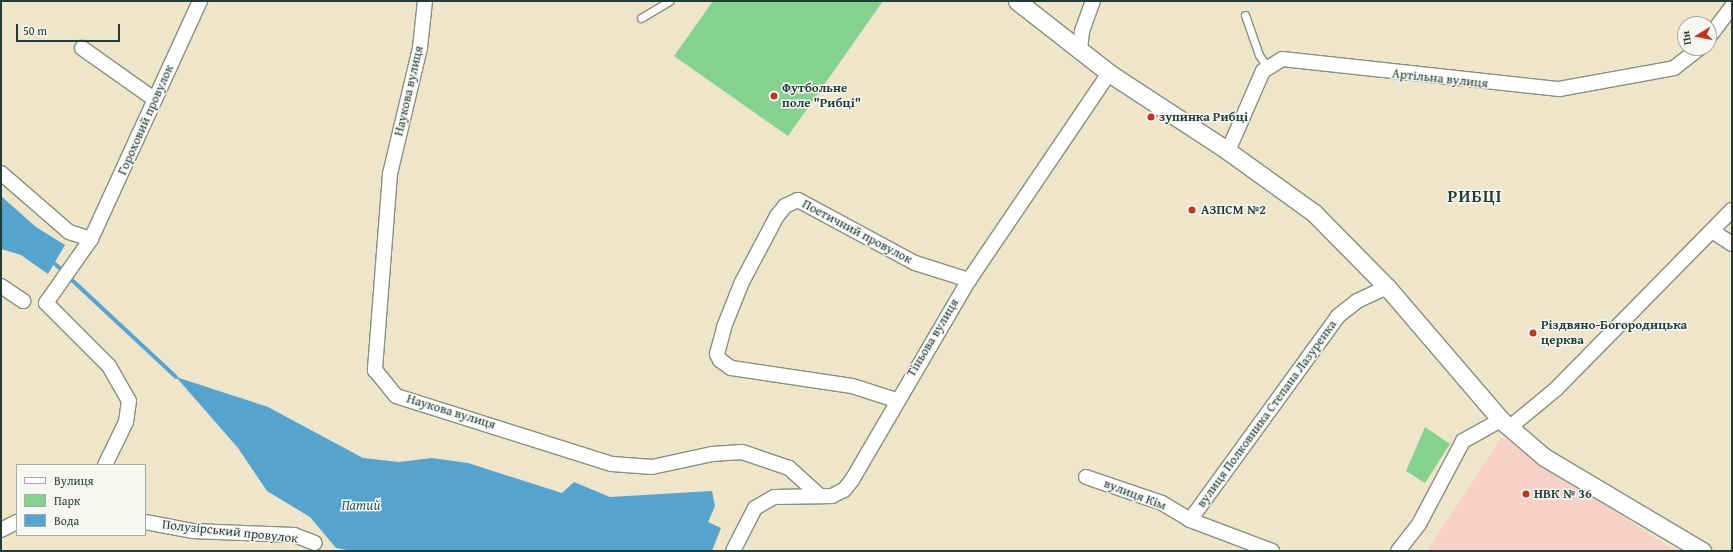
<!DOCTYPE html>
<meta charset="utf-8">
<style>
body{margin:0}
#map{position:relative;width:1733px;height:552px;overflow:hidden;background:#eee5ca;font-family:"Gentium Book Plus",serif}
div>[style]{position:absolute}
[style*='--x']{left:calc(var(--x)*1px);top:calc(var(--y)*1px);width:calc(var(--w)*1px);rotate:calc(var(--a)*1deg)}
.built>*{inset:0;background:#f7d1c6}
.green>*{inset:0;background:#84d190}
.water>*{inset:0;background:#55a4cf}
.stream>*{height:4px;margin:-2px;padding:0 2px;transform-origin:2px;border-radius:2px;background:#55a4cf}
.roads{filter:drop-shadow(1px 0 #86917f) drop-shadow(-1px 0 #86917f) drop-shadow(0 1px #86917f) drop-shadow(0 -1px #86917f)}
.service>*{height:7px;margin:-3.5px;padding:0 3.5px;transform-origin:3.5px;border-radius:3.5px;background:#fff}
.minor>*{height:14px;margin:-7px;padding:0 7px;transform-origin:7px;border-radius:7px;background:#fff}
.tertiary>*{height:17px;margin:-8.5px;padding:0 8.5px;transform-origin:8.5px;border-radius:8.5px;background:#fff}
.dots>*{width:11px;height:11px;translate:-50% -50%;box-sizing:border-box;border:2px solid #f6f6f2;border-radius:50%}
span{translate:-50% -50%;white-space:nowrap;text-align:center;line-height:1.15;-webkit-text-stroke:3px #f6f6f2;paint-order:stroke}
.street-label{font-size:13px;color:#1f3d34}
.poi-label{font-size:13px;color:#1f3d34;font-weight:700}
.left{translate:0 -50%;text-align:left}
.water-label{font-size:14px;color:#2f5c62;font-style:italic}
.district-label{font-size:17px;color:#1f3d34;font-weight:700;letter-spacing:1px}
.frame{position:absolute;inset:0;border:2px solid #1f3d34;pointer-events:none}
.legend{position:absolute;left:16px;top:464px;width:130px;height:72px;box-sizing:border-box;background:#f6f6f2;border:1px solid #a0aca6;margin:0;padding:5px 7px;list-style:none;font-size:12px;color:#1f3d34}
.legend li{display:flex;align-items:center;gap:8px;height:20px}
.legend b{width:20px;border:1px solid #a0aca6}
.north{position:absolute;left:1677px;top:16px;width:40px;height:40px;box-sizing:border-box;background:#f6f6f2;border:1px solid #a0aca6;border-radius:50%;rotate:260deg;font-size:11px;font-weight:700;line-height:16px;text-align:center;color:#1f3d34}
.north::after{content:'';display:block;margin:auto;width:14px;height:18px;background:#c8321e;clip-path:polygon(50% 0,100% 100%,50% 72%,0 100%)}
.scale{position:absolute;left:16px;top:24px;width:104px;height:18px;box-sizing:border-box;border:2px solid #1f3d34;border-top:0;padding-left:5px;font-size:12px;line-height:14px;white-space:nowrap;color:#1f3d34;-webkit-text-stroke:3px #f6f6f2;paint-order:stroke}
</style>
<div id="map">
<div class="built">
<div style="clip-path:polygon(1502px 437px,1675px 551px,1427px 551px)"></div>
</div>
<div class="green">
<div style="clip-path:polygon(713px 1px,883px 1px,788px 136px,674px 56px)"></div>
<div style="clip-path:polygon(1425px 427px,1450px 444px,1425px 483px,1406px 471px)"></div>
</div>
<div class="water">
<div style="clip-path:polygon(1px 196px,36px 227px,65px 245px,48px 274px,21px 255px,1px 249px)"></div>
<div style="clip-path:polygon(176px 377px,268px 407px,363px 458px,399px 462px,432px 458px,468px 463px,562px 493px,574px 482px,610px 497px,712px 491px,715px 506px,708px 522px,721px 528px,712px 551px,352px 551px,336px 548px,310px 517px,267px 491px,238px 448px)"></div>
</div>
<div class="stream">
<div style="--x:55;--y:264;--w:8;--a:40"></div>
<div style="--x:72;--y:280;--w:142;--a:43"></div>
</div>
<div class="roads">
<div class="service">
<div style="--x:1245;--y:15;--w:42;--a:70.7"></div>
<div style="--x:1259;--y:55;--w:14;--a:56"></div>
<div style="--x:641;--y:18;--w:33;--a:-31"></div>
</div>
<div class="minor">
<div style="--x:425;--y:1;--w:47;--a:96.1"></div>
<div style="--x:420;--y:48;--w:130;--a:103.4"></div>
<div style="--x:390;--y:174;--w:197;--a:94.4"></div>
<div style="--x:375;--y:370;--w:33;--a:51"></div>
<div style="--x:396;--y:396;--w:226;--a:17.5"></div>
<div style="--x:612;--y:464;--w:40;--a:4.3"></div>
<div style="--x:652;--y:467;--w:61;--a:-12.2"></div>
<div style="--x:712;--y:454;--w:30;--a:-4"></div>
<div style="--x:742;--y:452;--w:50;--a:18.8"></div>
<div style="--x:789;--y:468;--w:42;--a:42.1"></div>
<div style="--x:1709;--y:37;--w:38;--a:-53"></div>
<div style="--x:82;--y:48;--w:88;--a:35.3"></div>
<div style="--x:1080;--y:50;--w:19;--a:-84"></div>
<div style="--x:1082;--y:31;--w:32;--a:-70"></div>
<div style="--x:1228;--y:151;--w:87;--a:-66.4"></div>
<div style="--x:1263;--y:71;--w:22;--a:-32"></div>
<div style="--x:1282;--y:59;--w:279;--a:6.2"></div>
<div style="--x:1559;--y:89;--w:117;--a:-10.3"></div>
<div style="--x:1674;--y:68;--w:33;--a:-38"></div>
<div style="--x:1;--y:173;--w:90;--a:40.9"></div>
<div style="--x:69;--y:232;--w:23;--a:18"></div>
<div style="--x:1712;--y:231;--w:24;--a:33"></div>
<div style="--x:1;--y:286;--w:27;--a:34"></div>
<div style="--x:896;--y:400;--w:46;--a:-162.3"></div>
<div style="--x:852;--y:386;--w:122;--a:-171.5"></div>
<div style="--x:731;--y:368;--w:14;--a:-144"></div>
<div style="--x:720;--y:360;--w:7;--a:-117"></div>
<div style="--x:717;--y:354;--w:28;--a:-75"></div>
<div style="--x:724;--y:327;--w:48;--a:-68.2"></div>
<div style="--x:742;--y:282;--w:75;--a:-62.1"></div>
<div style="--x:777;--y:216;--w:13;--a:-51"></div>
<div style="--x:785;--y:206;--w:14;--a:-25"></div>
<div style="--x:798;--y:200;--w:133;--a:28.3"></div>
<div style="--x:915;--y:263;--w:57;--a:17.5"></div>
<div style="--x:1509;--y:428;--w:61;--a:-39.7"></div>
<div style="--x:1556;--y:389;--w:251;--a:-45.5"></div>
<div style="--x:105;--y:465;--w:48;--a:-64"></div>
<div style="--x:126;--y:422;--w:21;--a:-82"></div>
<div style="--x:129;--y:401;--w:40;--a:-119.7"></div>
<div style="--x:109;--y:366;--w:89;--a:-135"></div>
<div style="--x:46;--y:303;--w:78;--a:-54.9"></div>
<div style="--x:91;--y:239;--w:262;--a:-65.4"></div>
<div style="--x:1086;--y:477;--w:80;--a:18.9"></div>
<div style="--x:1162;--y:503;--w:33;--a:31"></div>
<div style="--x:1190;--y:520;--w:88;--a:20.7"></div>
<div style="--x:1190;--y:520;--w:252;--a:-54"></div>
<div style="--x:1338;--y:316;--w:24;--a:-38"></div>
<div style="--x:1357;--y:301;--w:33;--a:-25"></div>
<div style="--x:145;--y:522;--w:48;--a:10.8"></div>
<div style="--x:192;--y:531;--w:102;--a:2.2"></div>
<div style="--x:294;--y:535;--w:22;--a:21"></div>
<div style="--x:1;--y:530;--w:18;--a:-27"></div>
<div style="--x:733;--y:551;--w:48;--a:-62.9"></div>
<div style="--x:755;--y:508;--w:22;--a:-30"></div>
<div style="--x:774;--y:497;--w:58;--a:-1"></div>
<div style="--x:832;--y:496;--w:13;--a:-27"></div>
<div style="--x:844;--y:490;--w:13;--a:-51"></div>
<div style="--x:852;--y:480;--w:232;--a:-59.7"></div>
<div style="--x:969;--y:280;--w:250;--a:-55.9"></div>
<div style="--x:1398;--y:551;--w:34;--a:-52"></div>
<div style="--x:1419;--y:524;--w:94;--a:-62.1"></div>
<div style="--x:1463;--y:441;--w:43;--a:-28.9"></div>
</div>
<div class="tertiary">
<div style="--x:1017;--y:1;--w:117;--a:38"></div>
<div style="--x:1109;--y:73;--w:142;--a:33.2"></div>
<div style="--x:1228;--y:151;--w:106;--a:35.8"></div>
<div style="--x:1314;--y:213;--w:104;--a:45.4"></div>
<div style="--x:1387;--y:287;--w:175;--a:49.4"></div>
<div style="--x:1501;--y:420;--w:57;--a:40.7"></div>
<div style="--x:1544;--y:457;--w:184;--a:30.7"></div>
</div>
</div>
<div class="dots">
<div style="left:774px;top:96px;background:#c8321e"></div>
<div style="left:1151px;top:117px;background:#c8321e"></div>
<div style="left:1192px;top:210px;background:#c8321e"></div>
<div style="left:1533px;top:333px;background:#c8321e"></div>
<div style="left:1526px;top:494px;background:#c8321e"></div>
</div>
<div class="street-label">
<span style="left:1440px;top:79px;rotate:6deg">Артільна вулиця</span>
<span style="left:409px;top:91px;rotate:-77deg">Наукова вулиця</span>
<span style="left:146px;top:120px;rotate:-66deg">Гороховий провулок</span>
<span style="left:857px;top:232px;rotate:28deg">Поетичний провулок</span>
<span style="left:933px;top:338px;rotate:-59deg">Тіньова вулиця</span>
<span style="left:451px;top:412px;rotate:17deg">Наукова вулиця</span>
<span style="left:1267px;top:414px;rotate:-54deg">вулиця Полковника Степана Лазуренка</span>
<span style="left:1135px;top:495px;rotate:21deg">вулиця Кім</span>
<span style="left:230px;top:532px;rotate:6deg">Полузірський провулок</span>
</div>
<div class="poi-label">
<span class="left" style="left:782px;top:96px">Футбольне<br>поле "Рибці"</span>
<span class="left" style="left:1159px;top:117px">зупинка Рибці</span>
<span class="left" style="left:1201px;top:210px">АЗПСМ №2</span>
<span class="left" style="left:1541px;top:333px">Різдвяно-Богородицька<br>церква</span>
<span class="left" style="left:1534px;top:494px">НВК № 36</span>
</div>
<div class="water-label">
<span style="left:361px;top:505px">Патий</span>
</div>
<div class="district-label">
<span style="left:1475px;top:196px">РИБЦІ</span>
</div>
<div class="frame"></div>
<ul class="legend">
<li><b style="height:5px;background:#fff"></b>Вулиця</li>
<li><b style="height:11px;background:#84d190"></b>Парк</li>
<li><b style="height:11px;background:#55a4cf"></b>Вода</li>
</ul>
<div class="north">Пн</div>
<div class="scale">50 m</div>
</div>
